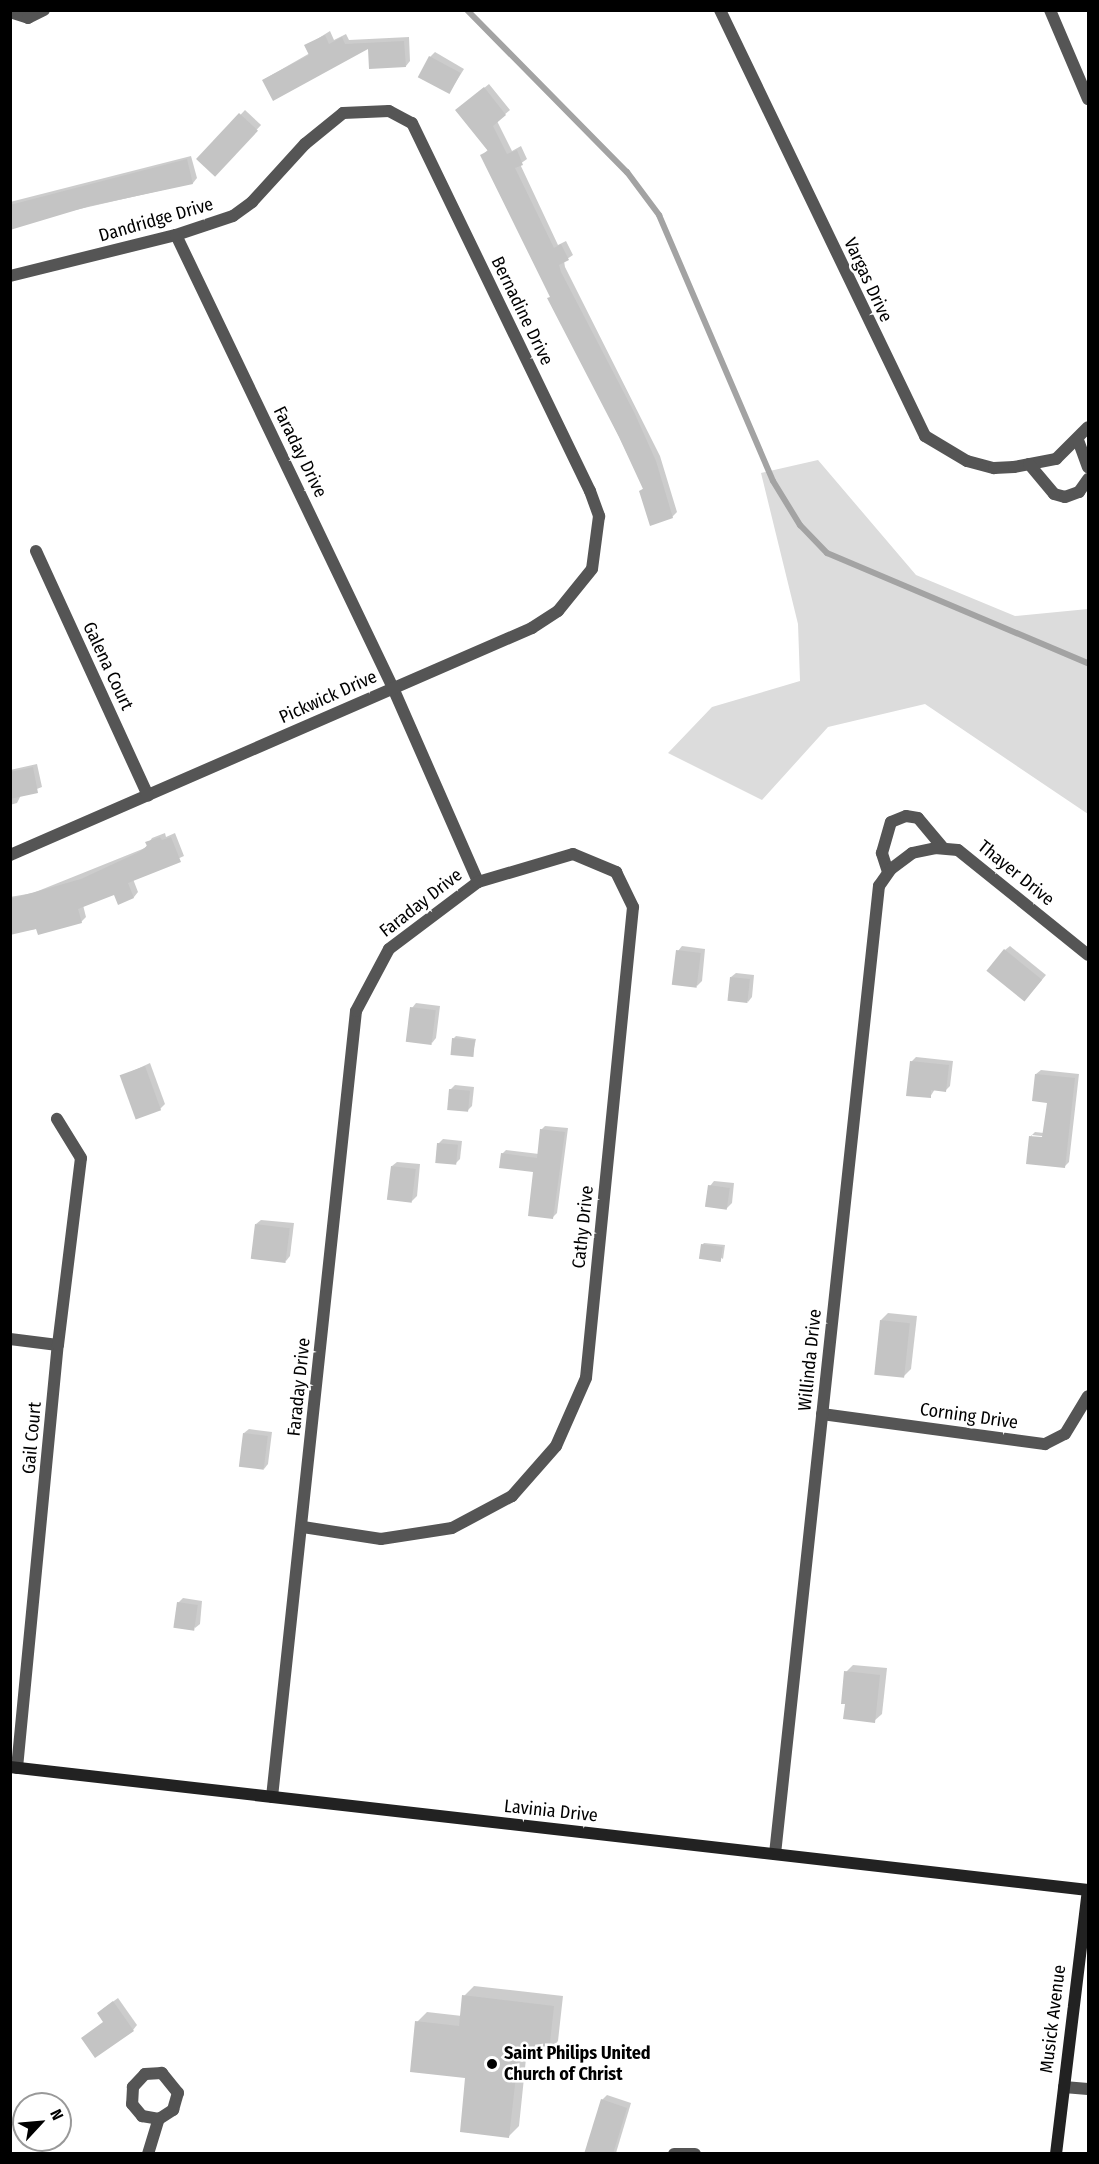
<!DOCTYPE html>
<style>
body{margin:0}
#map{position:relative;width:1099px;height:2164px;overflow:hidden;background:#fff;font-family:"Fira Sans Condensed",sans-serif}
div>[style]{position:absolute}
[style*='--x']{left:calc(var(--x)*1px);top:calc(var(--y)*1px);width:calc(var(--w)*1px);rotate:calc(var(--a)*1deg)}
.green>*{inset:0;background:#dcdcdc}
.shadow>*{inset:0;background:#0003;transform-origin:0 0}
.stream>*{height:6px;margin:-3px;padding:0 3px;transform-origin:3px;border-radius:3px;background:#a3a3a3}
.building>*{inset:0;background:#c4c4c4;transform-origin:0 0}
.street>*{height:12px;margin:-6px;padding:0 6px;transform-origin:6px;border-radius:6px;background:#555}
.secondary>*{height:12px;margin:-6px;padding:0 6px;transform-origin:6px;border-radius:6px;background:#222}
.dots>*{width:16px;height:16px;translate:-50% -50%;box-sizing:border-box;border:3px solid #fff;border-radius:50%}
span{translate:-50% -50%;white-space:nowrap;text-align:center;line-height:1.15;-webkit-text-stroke:5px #fff;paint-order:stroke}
.street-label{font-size:18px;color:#000}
.poi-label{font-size:18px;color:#000;font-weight:700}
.left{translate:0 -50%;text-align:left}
.frame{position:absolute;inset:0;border:12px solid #000;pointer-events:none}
.north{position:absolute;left:12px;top:2092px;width:60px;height:60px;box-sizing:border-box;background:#fff;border:2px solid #999;border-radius:50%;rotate:64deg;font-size:16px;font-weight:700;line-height:24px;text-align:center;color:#000}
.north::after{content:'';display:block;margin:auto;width:21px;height:27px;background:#000;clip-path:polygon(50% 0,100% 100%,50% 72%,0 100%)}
</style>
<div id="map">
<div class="green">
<div style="clip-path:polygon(818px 460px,916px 575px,1015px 616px,1088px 609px,1088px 814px,925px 704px,828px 727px,762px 800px,668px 753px,712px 707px,800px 681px,798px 624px,761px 473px)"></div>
</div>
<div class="shadow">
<div style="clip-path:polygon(330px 31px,334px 40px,346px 34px,349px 40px,409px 37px,410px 61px,406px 66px,370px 47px,263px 80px,310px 53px,306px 46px)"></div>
<div style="clip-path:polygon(435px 52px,464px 69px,449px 93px,430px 57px)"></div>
<div style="clip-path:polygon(489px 84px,510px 110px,497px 121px,512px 151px,521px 146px,527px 159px,520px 164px,558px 245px,566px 241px,573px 255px,564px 261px,565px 267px,660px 456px,677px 512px,672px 517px,640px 491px,644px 488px,482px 155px,489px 149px,462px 106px)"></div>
<div style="left:245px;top:110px;width:22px;height:67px;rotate:43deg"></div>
<div style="clip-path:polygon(191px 156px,197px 178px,193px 183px,10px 225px,10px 202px)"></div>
<div style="clip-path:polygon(37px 764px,42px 787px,21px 795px,17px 803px,10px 805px,10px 770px)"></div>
<div style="clip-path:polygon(165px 833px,166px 837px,175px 833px,184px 856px,133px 879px,138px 892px,134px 897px,119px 903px,115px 893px,83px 905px,86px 917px,81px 922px,10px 933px,10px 897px,33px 893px,145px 848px,152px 838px)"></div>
<div style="clip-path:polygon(682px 946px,705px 949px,702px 981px,697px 986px,678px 951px)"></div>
<div style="clip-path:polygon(1010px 946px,1046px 975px,1029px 995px,1005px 950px)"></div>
<div style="clip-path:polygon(736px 973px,754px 975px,752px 997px,748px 1002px,731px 977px)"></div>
<div style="clip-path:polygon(416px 1003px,440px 1006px,436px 1038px,432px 1043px,412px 1008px)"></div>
<div style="clip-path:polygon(456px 1036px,476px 1039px,472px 1057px,454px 1038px)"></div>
<div style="clip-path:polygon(916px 1057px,953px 1061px,950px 1086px,946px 1090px,935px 1089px,930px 1097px,911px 1062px)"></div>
<div style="clip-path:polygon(150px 1063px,165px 1104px,160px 1109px,122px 1076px)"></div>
<div style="clip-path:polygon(evenodd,1041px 1070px,1079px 1074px,1069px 1162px,1064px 1167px,1031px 1136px,1035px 1132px,1044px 1133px,1048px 1102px,1036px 1074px,1041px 1070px,1032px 1135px,1050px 1137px,1032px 1138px,1032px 1135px)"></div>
<div style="clip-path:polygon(455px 1085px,474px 1087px,472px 1106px,467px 1111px,450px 1090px)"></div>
<div style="clip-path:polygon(545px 1126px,568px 1128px,557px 1213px,553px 1217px,534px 1170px,502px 1154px,506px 1150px,539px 1154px,541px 1130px)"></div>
<div style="clip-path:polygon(443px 1139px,462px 1141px,460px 1159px,456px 1163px,438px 1144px)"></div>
<div style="clip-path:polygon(397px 1162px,420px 1164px,417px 1196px,412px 1201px,392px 1166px)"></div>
<div style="clip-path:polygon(714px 1181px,734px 1183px,732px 1203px,727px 1208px,710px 1186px)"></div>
<div style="clip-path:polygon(261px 1220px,294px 1223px,290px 1256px,286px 1261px,256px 1224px)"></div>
<div style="clip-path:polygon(704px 1243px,725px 1245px,723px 1259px,702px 1245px)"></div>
<div style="clip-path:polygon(888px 1313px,917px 1316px,911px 1369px,904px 1376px,881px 1320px)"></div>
<div style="clip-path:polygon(249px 1429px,272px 1432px,268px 1464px,264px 1469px,244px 1433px)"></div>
<div style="clip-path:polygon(183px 1598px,202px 1601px,200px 1624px,195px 1628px,178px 1603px)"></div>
<div style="clip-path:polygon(853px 1665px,887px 1668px,882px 1714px,874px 1721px,846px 1672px)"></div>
<div style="clip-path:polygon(474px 1986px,563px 1996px,558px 2041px,549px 2051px,527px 2049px,519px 2126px,509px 2136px,467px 2077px,417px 2022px,427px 2012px,462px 2016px,464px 1996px)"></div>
<div style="clip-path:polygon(118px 1998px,137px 2025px,133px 2030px,104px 2021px,103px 2009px)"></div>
<div style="clip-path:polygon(607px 2095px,631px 2103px,616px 2153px,597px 2154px,602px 2100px)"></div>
</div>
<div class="stream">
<div style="--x:467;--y:10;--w:228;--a:45.4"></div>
<div style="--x:627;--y:172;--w:54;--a:53.3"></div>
<div style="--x:659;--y:215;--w:289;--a:66.8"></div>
<div style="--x:773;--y:481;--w:52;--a:58.5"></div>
<div style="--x:800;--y:525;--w:39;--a:46"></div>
<div style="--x:827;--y:553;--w:283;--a:22.9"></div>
</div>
<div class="building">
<div style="clip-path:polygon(325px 35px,329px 44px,342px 37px,345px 44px,404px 41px,406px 67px,369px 69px,368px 49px,273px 101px,262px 80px,309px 55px,304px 45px)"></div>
<div style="left:429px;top:56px;width:36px;height:24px;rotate:28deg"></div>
<div style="clip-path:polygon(484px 87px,506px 115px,493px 126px,507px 154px,517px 150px,523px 165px,515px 168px,554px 248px,561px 244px,569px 260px,559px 265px,561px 272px,634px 412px,656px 461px,673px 518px,650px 526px,639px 491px,643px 489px,619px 437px,547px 298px,550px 297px,480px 155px,488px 151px,455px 110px)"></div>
<div style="left:239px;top:113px;width:26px;height:63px;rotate:43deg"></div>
<div style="clip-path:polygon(187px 159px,193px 184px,90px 206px,10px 230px,10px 205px)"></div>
<div style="clip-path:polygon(33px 767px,38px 793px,10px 799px,10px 772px)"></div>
<div style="clip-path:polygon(160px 837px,162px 840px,171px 837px,181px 862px,128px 883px,134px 898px,118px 905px,114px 895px,78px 909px,82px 923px,38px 935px,36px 929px,10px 935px,10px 899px,81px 879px,139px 852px,147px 846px,145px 842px)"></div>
<div style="left:1004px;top:949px;width:49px;height:28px;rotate:39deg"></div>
<div style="left:676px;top:950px;width:25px;height:35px;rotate:7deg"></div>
<div style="left:730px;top:977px;width:20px;height:24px;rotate:6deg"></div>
<div style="left:410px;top:1007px;width:26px;height:35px;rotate:7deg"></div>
<div style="left:452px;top:1038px;width:23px;height:17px;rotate:5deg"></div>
<div style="clip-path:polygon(910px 1061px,949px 1065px,946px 1092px,931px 1090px,931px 1098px,906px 1096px)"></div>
<div style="left:145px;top:1066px;width:47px;height:27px;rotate:70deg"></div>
<div style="clip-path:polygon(1035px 1074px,1075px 1078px,1065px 1168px,1026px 1164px,1029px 1136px,1042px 1137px,1047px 1103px,1032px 1101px)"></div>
<div style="left:449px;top:1089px;width:21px;height:21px;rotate:5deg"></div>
<div style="clip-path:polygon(540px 1129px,565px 1132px,553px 1219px,528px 1216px,533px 1172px,499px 1168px,501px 1153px,537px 1158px)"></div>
<div style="left:437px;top:1143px;width:21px;height:20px;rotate:5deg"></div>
<div style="left:391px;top:1166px;width:25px;height:34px;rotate:7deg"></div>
<div style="left:708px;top:1185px;width:22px;height:22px;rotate:8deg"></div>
<div style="left:255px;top:1224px;width:35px;height:35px;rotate:7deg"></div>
<div style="left:701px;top:1244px;width:22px;height:15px;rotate:8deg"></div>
<div style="left:880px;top:1320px;width:30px;height:55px;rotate:6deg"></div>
<div style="left:243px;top:1433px;width:25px;height:34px;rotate:7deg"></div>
<div style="left:177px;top:1602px;width:21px;height:26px;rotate:8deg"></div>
<div style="clip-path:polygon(844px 1671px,880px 1675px,875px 1723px,843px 1719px,845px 1704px,841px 1704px)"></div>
<div style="clip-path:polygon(462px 1995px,554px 2006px,549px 2052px,519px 2049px,509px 2138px,460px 2132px,465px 2078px,410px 2072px,415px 2021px,459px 2026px)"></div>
<div style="clip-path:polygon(113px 2001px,134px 2031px,95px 2058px,81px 2038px,103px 2022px,97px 2013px)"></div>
<div style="clip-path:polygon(601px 2099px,627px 2108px,613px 2154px,584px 2154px)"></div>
</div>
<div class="street">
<div style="--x:720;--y:10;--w:473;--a:64.3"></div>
<div style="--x:925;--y:436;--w:49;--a:30.8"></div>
<div style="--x:967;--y:461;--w:28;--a:15"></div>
<div style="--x:994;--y:468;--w:20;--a:-3"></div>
<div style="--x:1014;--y:467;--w:43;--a:-10.8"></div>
<div style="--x:1056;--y:459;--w:45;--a:-45"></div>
<div style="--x:1050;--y:10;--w:97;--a:66.9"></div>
<div style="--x:10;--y:12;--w:19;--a:18"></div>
<div style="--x:28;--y:18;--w:18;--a:-27"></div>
<div style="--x:176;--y:235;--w:502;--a:64.4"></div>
<div style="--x:393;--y:688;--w:212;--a:66.3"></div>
<div style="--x:10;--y:276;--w:171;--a:-13.9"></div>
<div style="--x:176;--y:235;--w:60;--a:-18.4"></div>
<div style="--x:233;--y:216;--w:24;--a:-36"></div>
<div style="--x:252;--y:202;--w:79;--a:-47.6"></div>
<div style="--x:305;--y:144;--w:49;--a:-39.2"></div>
<div style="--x:343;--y:113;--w:46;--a:-2.5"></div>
<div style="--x:389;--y:111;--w:26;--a:28"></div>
<div style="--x:412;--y:123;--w:409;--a:64.2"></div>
<div style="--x:590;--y:491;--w:27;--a:70"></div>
<div style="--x:599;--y:516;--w:53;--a:97.5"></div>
<div style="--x:592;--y:569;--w:54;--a:129"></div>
<div style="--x:558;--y:611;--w:31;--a:147"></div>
<div style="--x:532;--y:628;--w:569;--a:156.5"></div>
<div style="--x:1078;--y:440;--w:29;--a:70"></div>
<div style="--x:1029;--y:464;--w:39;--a:50"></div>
<div style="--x:1054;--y:494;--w:11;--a:15"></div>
<div style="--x:1065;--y:497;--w:15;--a:-20"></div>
<div style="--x:1079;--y:492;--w:16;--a:-55"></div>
<div style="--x:36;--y:551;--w:269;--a:65.4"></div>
<div style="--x:888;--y:872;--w:20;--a:-108"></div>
<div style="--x:882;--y:853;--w:32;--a:-74"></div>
<div style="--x:891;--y:822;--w:16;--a:-22"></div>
<div style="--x:906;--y:816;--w:12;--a:9"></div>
<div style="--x:918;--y:818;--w:39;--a:50"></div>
<div style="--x:10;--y:1339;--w:48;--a:7.1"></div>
<div style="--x:822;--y:1414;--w:225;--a:7.7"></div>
<div style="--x:1045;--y:1444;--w:22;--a:-27"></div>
<div style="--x:1065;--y:1434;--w:44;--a:-58.8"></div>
<div style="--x:17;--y:1768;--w:425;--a:-84.5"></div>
<div style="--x:58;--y:1345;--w:188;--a:-83"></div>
<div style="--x:81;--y:1158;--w:46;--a:-121.6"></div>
<div style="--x:272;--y:1797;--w:790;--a:-83.9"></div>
<div style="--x:356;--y:1011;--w:70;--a:-62"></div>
<div style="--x:389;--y:949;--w:111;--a:-37"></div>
<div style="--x:478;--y:882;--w:99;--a:-16.4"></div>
<div style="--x:573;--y:854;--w:47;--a:22.7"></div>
<div style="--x:616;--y:872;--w:39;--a:64"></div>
<div style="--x:633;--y:907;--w:473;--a:95.7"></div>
<div style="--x:586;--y:1378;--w:74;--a:113.8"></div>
<div style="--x:556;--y:1446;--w:67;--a:131.3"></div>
<div style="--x:512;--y:1496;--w:68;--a:151.9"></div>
<div style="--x:452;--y:1528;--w:72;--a:171.2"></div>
<div style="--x:381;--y:1539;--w:79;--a:-171.3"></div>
<div style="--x:775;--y:1854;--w:974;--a:-83.87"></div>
<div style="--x:879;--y:886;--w:21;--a:-55"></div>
<div style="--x:891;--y:869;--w:26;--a:-37"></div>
<div style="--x:912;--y:853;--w:24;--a:-12"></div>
<div style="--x:935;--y:848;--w:23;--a:5"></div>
<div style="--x:958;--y:850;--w:167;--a:38.9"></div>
<div style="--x:1064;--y:2087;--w:24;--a:5"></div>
<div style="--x:148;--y:2154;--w:37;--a:-73"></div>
<div style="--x:159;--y:2119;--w:17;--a:-33"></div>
<div style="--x:173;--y:2110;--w:18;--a:-74"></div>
<div style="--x:178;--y:2093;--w:26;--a:-129"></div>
<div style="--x:162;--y:2073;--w:17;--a:177"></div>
<div style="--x:145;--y:2074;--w:18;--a:133"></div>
<div style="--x:133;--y:2087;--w:17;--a:93"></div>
<div style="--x:132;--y:2104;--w:16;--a:50"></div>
<div style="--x:142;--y:2116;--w:17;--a:10"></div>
<div style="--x:674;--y:2154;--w:21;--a:0"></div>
</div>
<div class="secondary">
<div style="--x:10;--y:1767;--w:1085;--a:6.51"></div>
<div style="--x:1056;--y:2154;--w:266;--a:-83.1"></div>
</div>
<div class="dots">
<div style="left:492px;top:2064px;background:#000"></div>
</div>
<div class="street-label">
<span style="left:156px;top:220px;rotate:-16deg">Dandridge Drive</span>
<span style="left:868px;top:280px;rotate:65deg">Vargas Drive</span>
<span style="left:522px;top:311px;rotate:64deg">Bernadine Drive</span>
<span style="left:300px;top:452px;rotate:64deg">Faraday Drive</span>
<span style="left:108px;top:666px;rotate:65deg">Galena Court</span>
<span style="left:328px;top:697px;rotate:-24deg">Pickwick Drive</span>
<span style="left:1016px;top:873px;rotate:39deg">Thayer Drive</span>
<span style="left:421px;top:903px;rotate:-38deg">Faraday Drive</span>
<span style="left:583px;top:1227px;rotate:-84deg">Cathy Drive</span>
<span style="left:810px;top:1360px;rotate:-84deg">Willinda Drive</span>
<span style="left:299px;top:1387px;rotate:-84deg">Faraday Drive</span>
<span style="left:969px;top:1416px;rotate:8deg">Corning Drive</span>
<span style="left:32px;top:1438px;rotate:-85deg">Gail Court</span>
<span style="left:551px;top:1811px;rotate:6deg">Lavinia Drive</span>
<span style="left:1053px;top:2019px;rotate:-83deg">Musick Avenue</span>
</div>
<div class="poi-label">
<span class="left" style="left:504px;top:2064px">Saint Philips United<br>Church of Christ</span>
</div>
<div class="frame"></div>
<div class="north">N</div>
</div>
